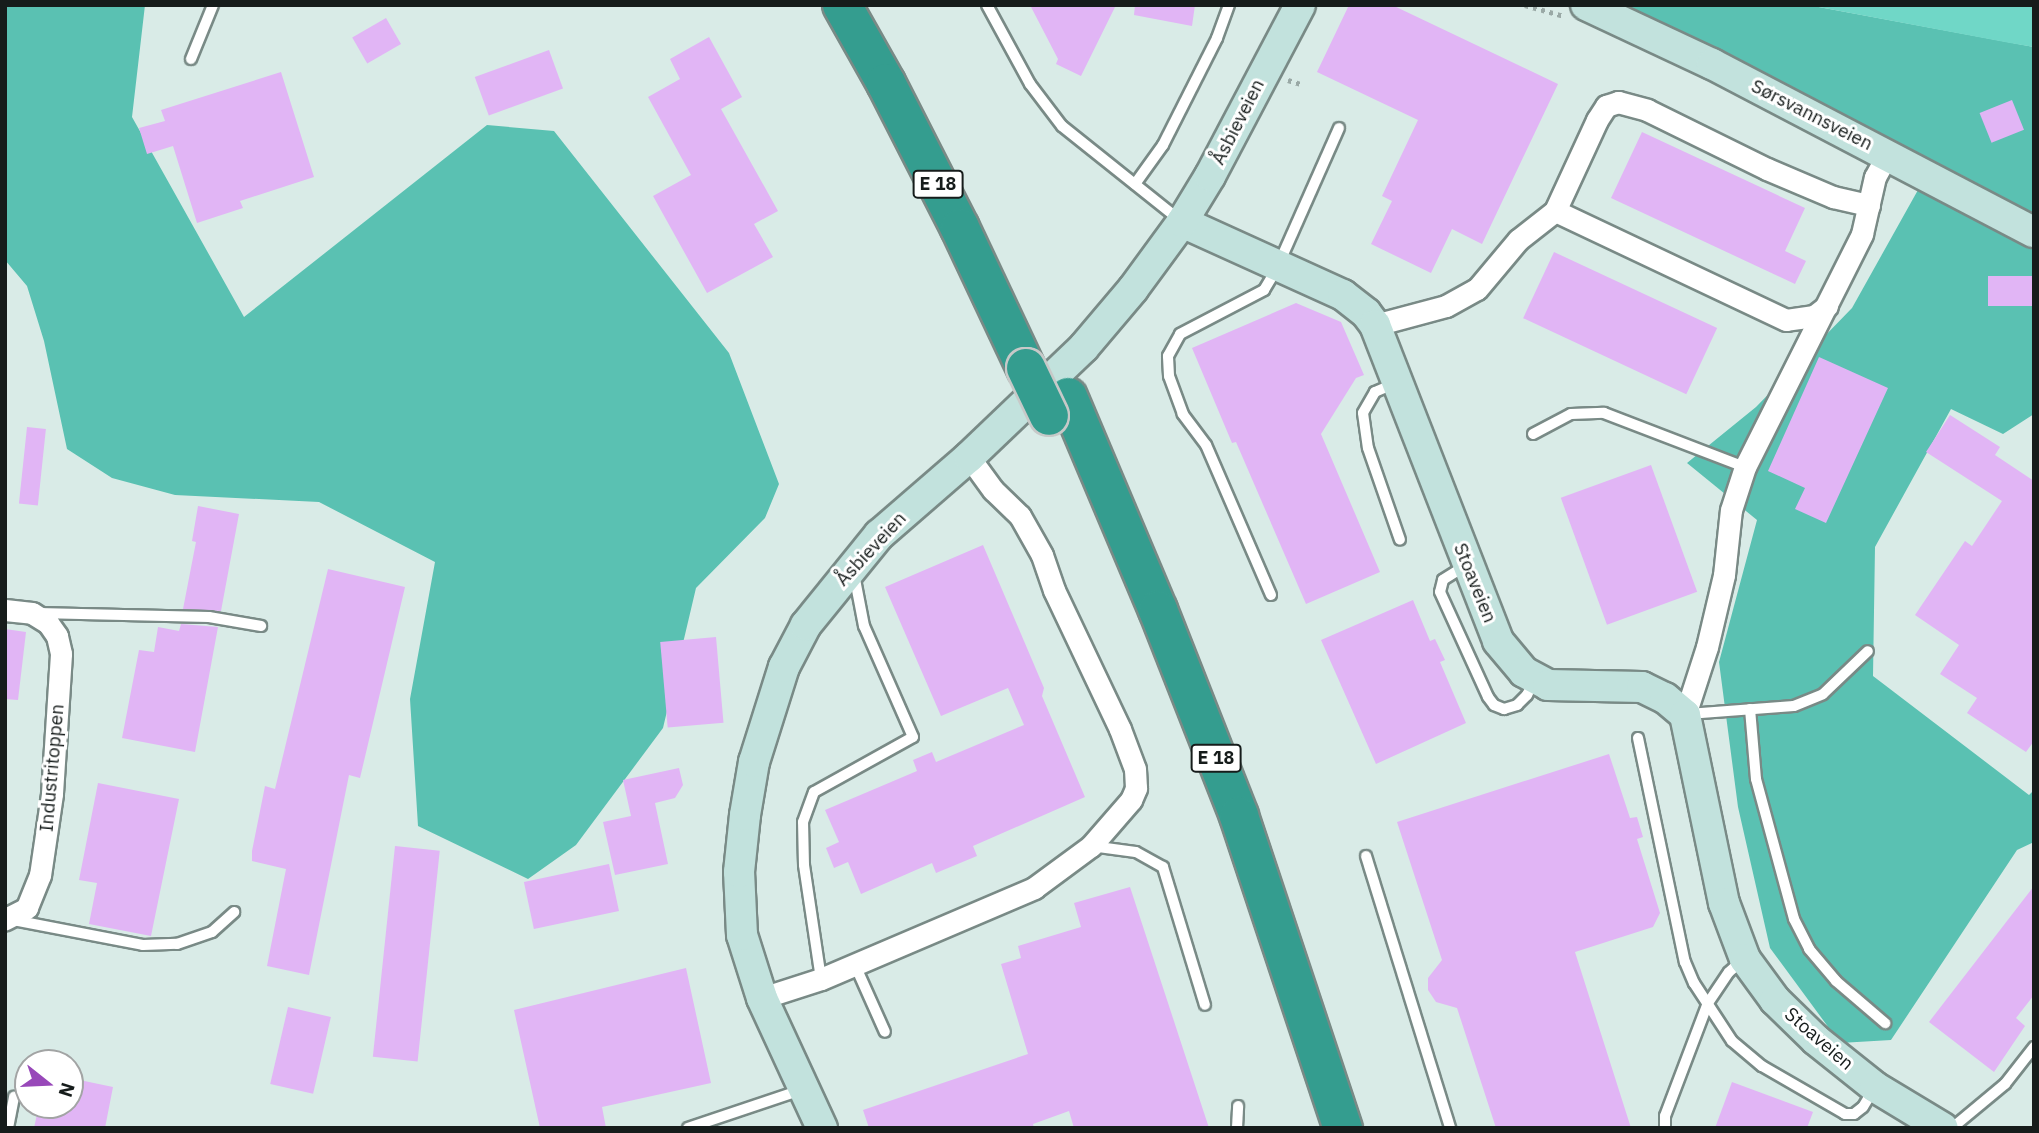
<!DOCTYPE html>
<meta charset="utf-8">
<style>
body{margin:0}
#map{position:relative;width:2039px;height:1133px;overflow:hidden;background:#d9ebe7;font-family:"IBM Plex Sans",sans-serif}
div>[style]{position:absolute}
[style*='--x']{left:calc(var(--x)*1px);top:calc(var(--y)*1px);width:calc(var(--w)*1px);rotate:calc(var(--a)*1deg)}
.forest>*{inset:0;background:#5ac1b2}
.water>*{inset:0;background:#70d7c7}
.building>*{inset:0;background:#e1b5f5;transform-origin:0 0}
.path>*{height:4.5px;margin-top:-2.25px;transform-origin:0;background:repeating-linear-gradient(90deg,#9aa9a6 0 3.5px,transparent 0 8.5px)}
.roads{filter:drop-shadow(2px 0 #798a86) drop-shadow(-2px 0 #798a86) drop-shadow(0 2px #798a86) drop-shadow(0 -2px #798a86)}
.lane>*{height:10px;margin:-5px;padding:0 5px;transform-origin:5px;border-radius:5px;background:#fff}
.street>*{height:21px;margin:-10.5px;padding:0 10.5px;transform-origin:10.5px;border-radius:10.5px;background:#fff}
.secondary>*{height:30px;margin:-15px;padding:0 15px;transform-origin:15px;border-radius:15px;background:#c2e2dd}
.highway>*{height:38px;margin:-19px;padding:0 19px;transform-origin:19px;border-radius:19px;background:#349d8f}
.bridges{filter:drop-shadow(2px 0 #c7c9c8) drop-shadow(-2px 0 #c7c9c8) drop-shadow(0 2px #c7c9c8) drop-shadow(0 -2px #c7c9c8)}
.highway-bridge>*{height:38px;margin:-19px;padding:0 19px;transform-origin:19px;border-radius:19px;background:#349d8f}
span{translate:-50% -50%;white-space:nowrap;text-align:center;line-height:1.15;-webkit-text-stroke:6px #fff;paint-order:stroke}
.shield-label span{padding:2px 5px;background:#fff;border:2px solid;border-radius:5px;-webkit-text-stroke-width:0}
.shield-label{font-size:18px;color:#161c1b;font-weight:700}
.street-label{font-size:19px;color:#161c1b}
.frame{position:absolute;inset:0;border:7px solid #161c1b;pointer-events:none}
.north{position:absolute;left:14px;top:1049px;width:70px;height:70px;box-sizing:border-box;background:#fff;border:2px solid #a2a4a4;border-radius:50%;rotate:108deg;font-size:19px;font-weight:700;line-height:28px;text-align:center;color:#161c1b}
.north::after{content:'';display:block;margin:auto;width:24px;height:32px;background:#9848b9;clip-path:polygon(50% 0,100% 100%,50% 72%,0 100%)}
</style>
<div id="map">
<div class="forest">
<div style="clip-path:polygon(5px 5px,145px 5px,132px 117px,244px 317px,487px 125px,554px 131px,729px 353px,779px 484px,765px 518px,696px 588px,663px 728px,576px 845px,528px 879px,418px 826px,410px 699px,435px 562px,319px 502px,175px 495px,112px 478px,67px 449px,44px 341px,27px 286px,5px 260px)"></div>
<div style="clip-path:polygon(1584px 5px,1808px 5px,2034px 47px,2034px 414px,2003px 434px,1951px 409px,1875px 547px,1873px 676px,2029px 795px,2034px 790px,2034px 842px,2017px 850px,1891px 1040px,1840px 1043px,1770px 948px,1738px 807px,1719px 662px,1757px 520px,1687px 463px,1756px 407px,1852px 308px,1923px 181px)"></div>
</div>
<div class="water">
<div style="clip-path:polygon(1808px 5px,2034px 5px,2034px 47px,2010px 43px)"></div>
</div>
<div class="building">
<div style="clip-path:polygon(1030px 5px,1116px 5px,1081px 76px,1056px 64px,1058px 59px)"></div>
<div style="clip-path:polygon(1135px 5px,1195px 5px,1192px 26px,1134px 15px)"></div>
<div style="clip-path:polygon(1349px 5px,1392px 5px,1558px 84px,1482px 244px,1452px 229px,1431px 273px,1371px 244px,1392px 201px,1382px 196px,1418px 120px,1317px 72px)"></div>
<div style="left:386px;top:18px;width:30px;height:39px;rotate:60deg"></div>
<div style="clip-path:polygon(709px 37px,742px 97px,721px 109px,778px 211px,754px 224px,773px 257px,707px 293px,653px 196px,691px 175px,648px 97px,680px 79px,670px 59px)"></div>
<div style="left:549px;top:50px;width:41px;height:79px;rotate:70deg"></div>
<div style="clip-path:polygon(281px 72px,314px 177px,240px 201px,243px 208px,197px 223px,173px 146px,147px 154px,139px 128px,165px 121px,161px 110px)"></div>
<div style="left:2012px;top:100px;width:32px;height:35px;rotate:68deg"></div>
<div style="clip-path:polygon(1642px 132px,1805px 208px,1785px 251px,1806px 261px,1795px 284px,1611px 198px)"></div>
<div style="left:1554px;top:252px;width:180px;height:73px;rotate:25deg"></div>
<div style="left:2034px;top:276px;width:30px;height:46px;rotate:90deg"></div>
<div style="clip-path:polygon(1296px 303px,1341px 322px,1364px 375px,1356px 378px,1321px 434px,1380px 572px,1306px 604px,1236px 442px,1232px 443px,1192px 348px)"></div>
<div style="clip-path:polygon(1819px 357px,1888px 388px,1826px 523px,1795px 509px,1805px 488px,1768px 471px)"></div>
<div style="clip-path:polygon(1950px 415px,2000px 447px,1995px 455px,2034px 481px,2034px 741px,2026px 752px,1967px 713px,1977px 698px,1940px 674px,1959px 645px,1915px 615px,1965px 541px,1972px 546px,2002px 501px,1926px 452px)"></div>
<div style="left:27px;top:427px;width:19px;height:77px;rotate:6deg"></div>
<div style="left:1651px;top:465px;width:135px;height:96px;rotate:70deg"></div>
<div style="clip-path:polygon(198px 506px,239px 514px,221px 611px,183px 609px,196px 542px,192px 541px)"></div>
<div style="clip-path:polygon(983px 545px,1044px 688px,1042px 696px,1085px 797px,973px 846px,977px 856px,936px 873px,932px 863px,861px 894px,848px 862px,834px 868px,826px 848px,839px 842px,825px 810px,917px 771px,913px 760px,932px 752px,936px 762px,1024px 725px,1008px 688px,941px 716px,885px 587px)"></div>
<div style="clip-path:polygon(328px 569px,405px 587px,360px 778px,349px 775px,309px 975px,267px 966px,286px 869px,252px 861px,252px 851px,265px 786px,275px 789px)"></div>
<div style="clip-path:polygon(1413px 600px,1430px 641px,1435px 639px,1445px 660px,1440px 662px,1466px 723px,1376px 764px,1321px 640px)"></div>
<div style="clip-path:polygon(181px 624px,218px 627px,195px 752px,122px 738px,139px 650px,154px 652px,158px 627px,179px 631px)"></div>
<div style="clip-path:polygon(5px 629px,26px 632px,18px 700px,5px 699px)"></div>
<div style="left:716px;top:637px;width:86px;height:56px;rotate:85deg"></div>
<div style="clip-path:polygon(1609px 754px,1630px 818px,1637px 817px,1643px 837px,1637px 839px,1660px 913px,1653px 927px,1575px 952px,1631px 1128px,1496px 1128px,1457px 1008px,1436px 1002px,1428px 990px,1428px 978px,1442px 960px,1397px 822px)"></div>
<div style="clip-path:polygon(679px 768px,683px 785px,675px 798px,655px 803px,668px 864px,615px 875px,603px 822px,631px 816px,623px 780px)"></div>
<div style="clip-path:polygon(98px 783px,179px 799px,151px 936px,89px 924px,97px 883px,79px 880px)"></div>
<div style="left:395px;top:846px;width:45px;height:212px;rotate:6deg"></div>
<div style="left:609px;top:864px;width:48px;height:87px;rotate:78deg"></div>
<div style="clip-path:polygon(2034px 886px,2034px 995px,2016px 1018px,2025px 1026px,1994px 1072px,1929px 1022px)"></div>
<div style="clip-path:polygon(1130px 887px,1209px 1128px,1074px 1128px,1069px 1111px,1033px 1124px,1034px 1128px,869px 1128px,863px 1110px,1028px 1054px,1001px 964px,1021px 958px,1018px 946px,1081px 927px,1074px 903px)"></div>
<div style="clip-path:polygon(686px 968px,711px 1083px,602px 1107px,606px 1128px,540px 1128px,514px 1010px)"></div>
<div style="left:288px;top:1007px;width:44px;height:79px;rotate:13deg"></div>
<div style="clip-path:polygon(70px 1078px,113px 1087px,105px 1128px,34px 1128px,39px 1105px,70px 1105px)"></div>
<div style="clip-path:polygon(1732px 1082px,1813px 1112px,1807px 1128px,1715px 1128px)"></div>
</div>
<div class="path">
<div style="--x:1525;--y:5;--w:41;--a:15.8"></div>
<div style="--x:1288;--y:80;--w:14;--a:17"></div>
</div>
<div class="roads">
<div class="lane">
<div style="--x:987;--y:5;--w:90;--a:61.4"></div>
<div style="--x:1030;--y:84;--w:53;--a:52.7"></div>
<div style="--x:1062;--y:126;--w:152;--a:38.6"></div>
<div style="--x:191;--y:59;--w:58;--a:-67.8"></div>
<div style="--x:1135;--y:184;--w:48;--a:-54.3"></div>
<div style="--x:1163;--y:145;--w:120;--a:-63.2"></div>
<div style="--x:1217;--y:38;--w:35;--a:-70"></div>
<div style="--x:1396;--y:383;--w:23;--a:157"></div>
<div style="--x:1375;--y:392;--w:24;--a:120"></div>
<div style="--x:1363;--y:413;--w:35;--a:82"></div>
<div style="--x:1368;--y:448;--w:97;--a:70.8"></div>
<div style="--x:1533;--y:434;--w:43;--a:-27.8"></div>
<div style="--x:1571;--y:414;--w:33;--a:-2"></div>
<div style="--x:1604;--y:413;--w:151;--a:21"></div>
<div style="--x:1465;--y:566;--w:26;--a:148"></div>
<div style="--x:1443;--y:580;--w:12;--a:104"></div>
<div style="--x:1440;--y:592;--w:115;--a:65.4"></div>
<div style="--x:1488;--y:697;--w:10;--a:53"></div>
<div style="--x:1494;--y:705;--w:11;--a:22"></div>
<div style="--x:1504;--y:709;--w:14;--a:-17"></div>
<div style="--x:1517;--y:705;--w:14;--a:-45"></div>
<div style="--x:1527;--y:695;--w:16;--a:-63"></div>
<div style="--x:1271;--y:595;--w:163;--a:-113.4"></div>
<div style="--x:1206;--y:445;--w:39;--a:-127"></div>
<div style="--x:1183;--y:414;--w:40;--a:-110.2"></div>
<div style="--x:1169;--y:376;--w:20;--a:-93"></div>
<div style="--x:1168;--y:356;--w:25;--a:-61"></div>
<div style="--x:1180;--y:334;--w:95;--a:-27.6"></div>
<div style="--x:1264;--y:290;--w:26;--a:-59"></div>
<div style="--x:1277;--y:268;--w:153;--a:-66.1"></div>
<div style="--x:38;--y:613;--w:171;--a:1.3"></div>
<div style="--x:209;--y:617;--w:53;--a:9.8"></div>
<div style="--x:1750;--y:709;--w:70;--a:85.1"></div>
<div style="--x:1756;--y:779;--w:145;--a:74.8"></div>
<div style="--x:1794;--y:919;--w:34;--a:63"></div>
<div style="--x:1809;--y:949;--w:42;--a:49.8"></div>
<div style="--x:1836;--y:981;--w:65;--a:40.6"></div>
<div style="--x:1688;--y:714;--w:106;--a:-4.3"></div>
<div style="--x:1794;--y:706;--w:31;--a:-22"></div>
<div style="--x:1823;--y:694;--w:62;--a:-43.7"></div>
<div style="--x:1638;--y:738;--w:229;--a:78.2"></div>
<div style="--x:1685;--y:962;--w:23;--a:67"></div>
<div style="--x:1694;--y:983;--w:69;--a:56.8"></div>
<div style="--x:1732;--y:1041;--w:39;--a:40"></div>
<div style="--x:1762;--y:1066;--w:96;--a:30"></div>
<div style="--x:1845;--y:1114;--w:9;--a:0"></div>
<div style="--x:1854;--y:1114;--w:11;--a:-38"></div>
<div style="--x:1863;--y:1107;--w:21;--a:-59"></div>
<div style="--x:1091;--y:846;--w:45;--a:7.6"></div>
<div style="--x:1136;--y:852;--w:31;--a:29"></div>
<div style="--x:1163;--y:867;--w:144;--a:73.1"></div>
<div style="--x:1366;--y:856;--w:285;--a:72.8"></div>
<div style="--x:8;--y:919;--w:137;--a:10.9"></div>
<div style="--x:143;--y:945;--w:34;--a:-2"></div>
<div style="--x:177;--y:944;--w:37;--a:-19"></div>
<div style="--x:212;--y:932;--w:30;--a:-42"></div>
<div style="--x:855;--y:965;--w:73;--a:65.9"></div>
<div style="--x:821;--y:979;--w:115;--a:-98.5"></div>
<div style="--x:804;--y:865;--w:43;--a:-91.3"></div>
<div style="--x:803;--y:822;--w:32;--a:-70"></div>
<div style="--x:814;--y:792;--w:113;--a:-29.1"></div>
<div style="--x:913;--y:737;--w:121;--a:-113.8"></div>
<div style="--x:864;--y:626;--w:53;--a:-100.9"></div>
<div style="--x:8;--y:1128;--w:32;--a:-79"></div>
<div style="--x:688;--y:1128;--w:119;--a:-18.6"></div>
<div style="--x:1237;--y:1128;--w:22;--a:-87"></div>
<div style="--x:1665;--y:1128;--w:12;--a:-90"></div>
<div style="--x:1665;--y:1116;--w:121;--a:-69.2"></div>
<div style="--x:1708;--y:1003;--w:37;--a:-56"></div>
<div style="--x:1729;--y:972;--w:20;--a:-41"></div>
<div style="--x:1952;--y:1128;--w:69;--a:-39.7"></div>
<div style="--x:2005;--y:1084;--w:47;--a:-51.9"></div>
</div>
<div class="street">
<div style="--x:1827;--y:306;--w:16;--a:142"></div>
<div style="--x:1814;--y:316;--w:28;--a:172"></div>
<div style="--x:1786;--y:320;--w:255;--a:-154.7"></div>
<div style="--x:1555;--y:211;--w:100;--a:-65.2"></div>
<div style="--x:1597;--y:120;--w:17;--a:-57"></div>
<div style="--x:1606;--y:106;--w:13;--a:-18"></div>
<div style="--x:1618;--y:102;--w:30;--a:15"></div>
<div style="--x:1647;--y:110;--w:134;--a:26.2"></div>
<div style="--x:1767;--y:169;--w:72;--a:23"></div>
<div style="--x:1833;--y:197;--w:37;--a:13"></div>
<div style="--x:1375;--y:325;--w:73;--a:-15"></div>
<div style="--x:1446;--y:306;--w:35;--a:-29"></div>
<div style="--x:1477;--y:289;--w:64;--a:-50.1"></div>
<div style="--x:1518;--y:240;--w:47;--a:-38.1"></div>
<div style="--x:5;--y:610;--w:27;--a:6"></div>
<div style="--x:32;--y:613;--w:19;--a:32"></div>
<div style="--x:48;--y:623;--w:16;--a:55"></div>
<div style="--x:57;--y:636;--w:18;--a:77"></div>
<div style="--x:61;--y:654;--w:140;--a:93.7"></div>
<div style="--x:52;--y:794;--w:82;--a:98.4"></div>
<div style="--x:40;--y:875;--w:35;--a:112"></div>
<div style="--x:27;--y:908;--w:25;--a:153"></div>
<div style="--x:1685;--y:715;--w:71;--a:-72.1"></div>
<div style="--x:1707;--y:647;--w:74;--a:-76.7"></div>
<div style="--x:1724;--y:575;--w:65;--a:-83.9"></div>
<div style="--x:1731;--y:510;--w:45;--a:-72"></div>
<div style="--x:1745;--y:467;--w:261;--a:-63.3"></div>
<div style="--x:1862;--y:234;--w:58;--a:-77.2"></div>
<div style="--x:1875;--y:177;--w:26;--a:-61"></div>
<div style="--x:762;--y:998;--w:62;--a:-17.9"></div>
<div style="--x:821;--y:979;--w:232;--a:-23.1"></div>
<div style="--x:1034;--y:888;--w:71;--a:-36.4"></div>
<div style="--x:1091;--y:846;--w:61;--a:-49"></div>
<div style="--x:1131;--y:800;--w:13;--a:-67"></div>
<div style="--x:1136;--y:788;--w:19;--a:-93"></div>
<div style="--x:1135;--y:769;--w:43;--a:-110.6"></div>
<div style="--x:1120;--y:729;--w:154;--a:-115.4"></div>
<div style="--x:1054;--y:590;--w:37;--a:-109"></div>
<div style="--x:1042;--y:555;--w:45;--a:-119.4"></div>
<div style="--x:1020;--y:516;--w:37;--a:-136"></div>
<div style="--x:993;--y:490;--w:41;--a:-126"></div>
</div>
<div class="secondary">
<div style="--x:1586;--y:5;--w:139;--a:25.1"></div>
<div style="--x:1712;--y:64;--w:363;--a:27.6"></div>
<div style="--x:1182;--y:222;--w:177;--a:24.4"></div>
<div style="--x:1343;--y:295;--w:29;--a:38"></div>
<div style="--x:1366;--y:313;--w:15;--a:53"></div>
<div style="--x:1375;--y:325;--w:339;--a:68.7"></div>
<div style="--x:1498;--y:641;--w:40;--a:50"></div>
<div style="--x:1524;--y:672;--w:27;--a:28"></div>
<div style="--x:1548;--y:685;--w:94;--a:1.2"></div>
<div style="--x:1642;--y:687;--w:25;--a:26"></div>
<div style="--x:1665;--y:698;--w:26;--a:40"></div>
<div style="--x:1685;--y:715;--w:192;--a:78.3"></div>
<div style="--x:1724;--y:903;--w:60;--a:69.4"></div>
<div style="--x:1745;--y:959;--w:51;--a:53.8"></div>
<div style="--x:1775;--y:1000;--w:57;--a:44.3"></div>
<div style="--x:1816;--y:1040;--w:75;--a:38.5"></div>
<div style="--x:1875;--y:1087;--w:79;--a:31.1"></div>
<div style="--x:822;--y:1128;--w:143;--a:-114.8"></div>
<div style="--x:762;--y:998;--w:66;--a:-107.6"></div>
<div style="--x:742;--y:935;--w:63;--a:-92.7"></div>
<div style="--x:739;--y:872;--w:57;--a:-84"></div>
<div style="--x:745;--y:815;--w:54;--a:-80.4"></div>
<div style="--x:754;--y:762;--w:100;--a:-72.5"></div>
<div style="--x:784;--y:667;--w:47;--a:-62.4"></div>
<div style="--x:806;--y:625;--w:116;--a:-51"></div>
<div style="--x:879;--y:535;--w:119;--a:-40.9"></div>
<div style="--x:969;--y:457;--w:159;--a:-43.7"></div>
<div style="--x:1084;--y:347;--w:76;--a:-49.8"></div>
<div style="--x:1133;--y:289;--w:83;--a:-53.8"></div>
<div style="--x:1182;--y:222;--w:54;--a:-58.7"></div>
<div style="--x:1210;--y:176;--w:193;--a:-62.2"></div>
</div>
<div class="highway">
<div style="--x:842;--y:5;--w:90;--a:60.6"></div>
<div style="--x:886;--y:83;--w:163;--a:63"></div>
<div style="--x:960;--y:228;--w:155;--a:64.8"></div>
<div style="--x:1068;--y:397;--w:231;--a:67.1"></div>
<div style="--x:1158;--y:610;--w:221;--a:68.5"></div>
<div style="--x:1239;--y:816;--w:329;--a:71.6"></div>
</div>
</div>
<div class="bridges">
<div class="highway-bridge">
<div style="--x:1026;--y:368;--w:53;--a:64.4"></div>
</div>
</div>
<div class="shield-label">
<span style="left:938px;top:184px">E 18</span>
<span style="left:1216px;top:758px">E 18</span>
</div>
<div class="street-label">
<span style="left:1812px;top:115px;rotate:27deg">Sørsvannsveien</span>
<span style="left:1238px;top:122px;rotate:-63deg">Åsbieveien</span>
<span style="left:871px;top:549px;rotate:-47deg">Åsbieveien</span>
<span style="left:1475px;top:583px;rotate:68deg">Stoaveien</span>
<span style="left:52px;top:768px;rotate:-85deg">Industritoppen</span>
<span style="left:1819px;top:1039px;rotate:41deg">Stoaveien</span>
</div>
<div class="frame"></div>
<div class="north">N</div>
</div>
